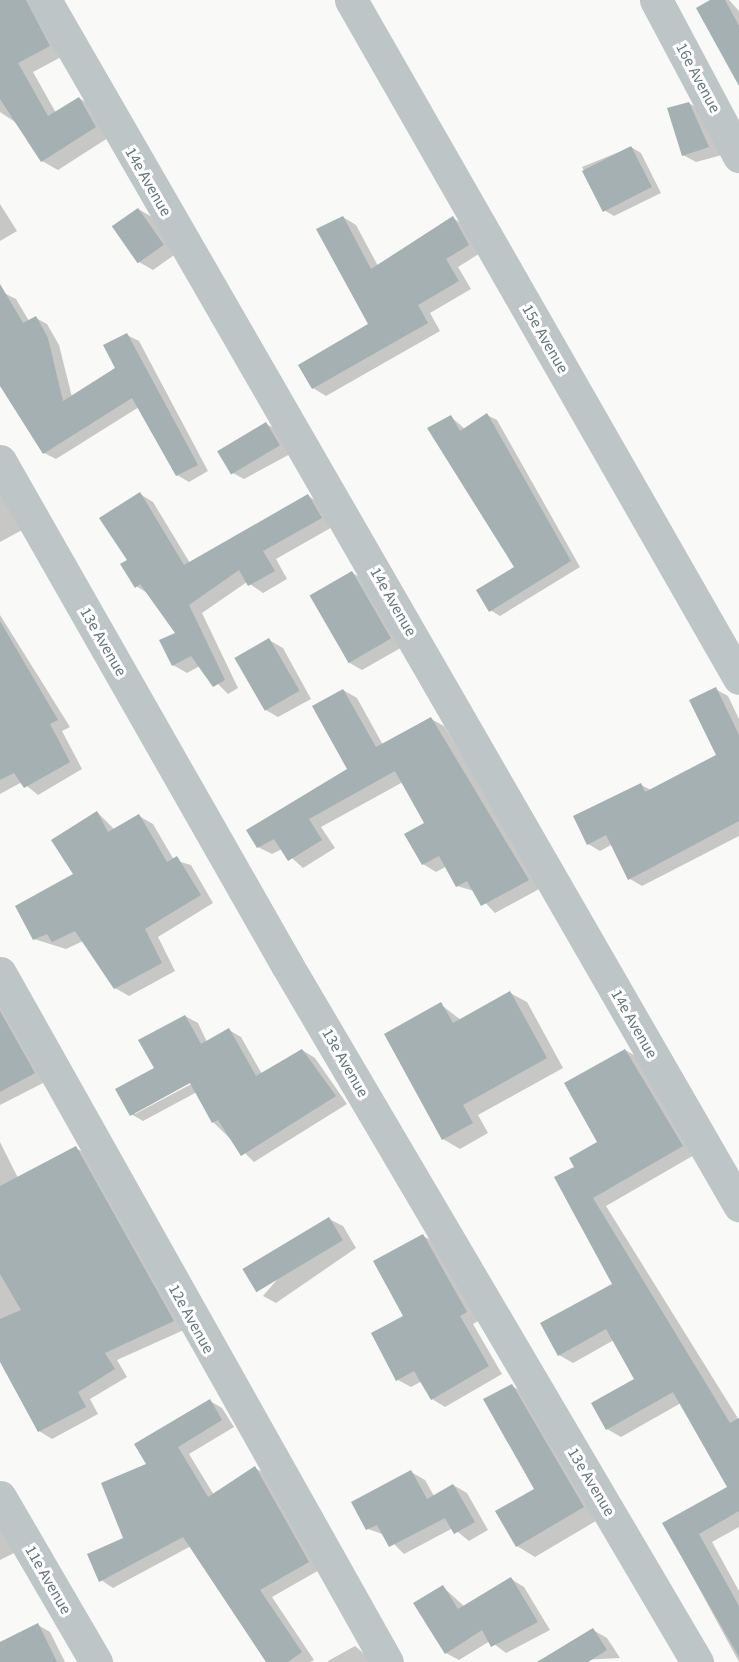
<!DOCTYPE html>
<style>
body{margin:0}
#map{position:relative;width:739px;height:1662px;overflow:hidden;background:#f9f9f7;font-family:"Source Sans 3",sans-serif}
div>[style]{position:absolute}
[style*='--x']{left:calc(var(--x)*1px);top:calc(var(--y)*1px);width:calc(var(--w)*1px);rotate:calc(var(--a)*1deg)}
.shadow>*{inset:0;background:#0003}
.building>*{inset:0;background:#a4b0b2;transform-origin:0 0}
.street>*{height:33px;margin:-16.5px;padding:0 16.5px;transform-origin:16.5px;border-radius:16.5px;background:#bec5c6}
span{translate:-50% -50%;white-space:nowrap;text-align:center;line-height:1.15;-webkit-text-stroke:6px #fff;paint-order:stroke}
.street-label{font-size:16px;color:#627679}
</style>
<div id="map">
<div class="shadow">
<div style="clip-path:polygon(0 0,47px 0,65px 55px,33px 72px,56px 113px,79px 98px,95px 108px,111px 136px,58px 170px,42px 161px,18px 124px,0 112px)"></div>
<div style="clip-path:polygon(713px 0,729px 0,739px 11px,739px 72px)"></div>
<div style="clip-path:polygon(689px 103px,702px 111px,722px 155px,696px 162px,683px 155px)"></div>
<div style="clip-path:polygon(631px 147px,641px 153px,661px 193px,614px 216px,604px 210px,582px 167px)"></div>
<div style="clip-path:polygon(0 204px,17px 231px,0 241px)"></div>
<div style="clip-path:polygon(138px 209px,152px 217px,177px 253px,153px 270px,139px 262px)"></div>
<div style="clip-path:polygon(343px 217px,356px 225px,378px 266px,453px 218px,466px 226px,482px 252px,458px 267px,471px 289px,430px 313px,440px 331px,326px 396px,313px 388px,370px 325px)"></div>
<div style="clip-path:polygon(4px 293px,16px 299px,29px 321px,36px 318px,47px 324px,59px 345px,72px 397px,117px 369px,127px 335px,139px 341px,208px 471px,189px 482px,177px 475px,139px 407px,56px 459px,44px 453px,0 364px,0 295px)"></div>
<div style="clip-path:polygon(487px 415px,497px 420px,580px 567px,500px 616px,490px 610px,516px 568px,451px 417px,465px 429px)"></div>
<div style="clip-path:polygon(266px 424px,280px 431px,292px 453px,244px 479px,231px 472px)"></div>
<div style="clip-path:polygon(0 487px,24px 529px,0 542px)"></div>
<div style="clip-path:polygon(140px 494px,153px 502px,190px 563px,308px 496px,322px 504px,334px 526px,276px 559px,287px 579px,263px 593px,247px 582px,202px 613px,238px 688px,228px 694px,200px 666px,187px 673px,173px 665px,177px 633px,149px 594px,136px 586px,129px 561px)"></div>
<div style="clip-path:polygon(352px 573px,366px 580px,404px 646px,362px 670px,348px 662px)"></div>
<div style="clip-path:polygon(0 615px,70px 727px,62px 731px,82px 769px,38px 795px,22px 782px,0 794px)"></div>
<div style="clip-path:polygon(269px 640px,283px 648px,311px 699px,278px 717px,264px 709px,236px 659px)"></div>
<div style="clip-path:polygon(715px 689px,728px 696px,739px 719px,739px 836px,642px 886px,630px 879px,613px 844px,600px 851px,588px 844px,641px 785px,651px 790px,718px 756px)"></div>
<div style="clip-path:polygon(343px 690px,357px 698px,383px 745px,431px 719px,444px 726px,541px 888px,495px 913px,474px 891px,457px 886px,447px 866px,436px 872px,423px 864px,426px 824px,403px 782px,321px 827px,335px 848px,303px 868px,282px 849px,272px 854px,258px 847px,349px 769px)"></div>
<div style="clip-path:polygon(97px 812px,115px 830px,139px 816px,153px 824px,174px 860px,191px 865px,213px 903px,158px 937px,175px 971px,129px 996px,115px 988px,83px 941px,66px 949px,34px 939px,75px 874px)"></div>
<div style="clip-path:polygon(510px 993px,527px 1002px,563px 1068px,478px 1115px,488px 1133px,460px 1149px,443px 1139px,440px 1004px,461px 1020px)"></div>
<div style="clip-path:polygon(0 998px,47px 1081px,0 1105px)"></div>
<div style="clip-path:polygon(evenodd,185px 1016px,198px 1023px,207px 1042px,229px 1030px,241px 1037px,262px 1074px,302px 1050px,315px 1058px,347px 1104px,254px 1162px,213px 1122px,197px 1092px,143px 1121px,131px 1114px,185px 1016px,196px 1078px,197px 1081px,135px 1114px,135px 1111px,196px 1078px)"></div>
<div style="clip-path:polygon(625px 1050px,639px 1058px,696px 1154px,606px 1206px,739px 1420px,739px 1527px,712px 1542px,739px 1591px,739px 1662px,664px 1524px,729px 1488px,681px 1403px,621px 1437px,607px 1429px,636px 1380px,614px 1340px,573px 1363px,559px 1355px,614px 1284px,576px 1167px,599px 1143px)"></div>
<div style="clip-path:polygon(0 1142px,18px 1178px,76px 1148px,88px 1155px,186px 1329px,117px 1360px,127px 1377px,90px 1399px,98px 1414px,52px 1439px,39px 1431px,0 1341px)"></div>
<div style="clip-path:polygon(329px 1219px,343px 1226px,356px 1248px,276px 1303px,263px 1296px)"></div>
<div style="clip-path:polygon(423px 1236px,437px 1243px,480px 1320px,473px 1324px,502px 1374px,445px 1407px,432px 1399px,422px 1381px,411px 1387px,398px 1380px)"></div>
<div style="clip-path:polygon(512px 1386px,530px 1396px,601px 1518px,535px 1557px,517px 1546px,536px 1490px)"></div>
<div style="clip-path:polygon(210px 1401px,222px 1408px,234px 1427px,189px 1454px,214px 1495px,255px 1468px,268px 1475px,321px 1569px,272px 1597px,314px 1660px,310px 1662px,268px 1662px,191px 1546px,113px 1588px,101px 1580px,125px 1539px,149px 1464px)"></div>
<div style="clip-path:polygon(411px 1472px,425px 1480px,434px 1496px,453px 1485px,467px 1493px,488px 1530px,469px 1541px,453px 1528px,404px 1554px,385px 1535px,368px 1529px)"></div>
<div style="clip-path:polygon(0 1523px,18px 1551px,0 1560px)"></div>
<div style="clip-path:polygon(511px 1579px,524px 1587px,550px 1630px,506px 1653px,490px 1641px,459px 1660px,446px 1653px,443px 1587px,465px 1607px)"></div>
<div style="clip-path:polygon(38px 1625px,50px 1632px,65px 1662px,0 1662px,0 1643px)"></div>
<div style="clip-path:polygon(593px 1630px,607px 1638px,620px 1658px,542px 1662px)"></div>
<div style="clip-path:polygon(355px 1646px,374px 1662px,328px 1662px,328px 1661px)"></div>
</div>
<div class="building">
<div style="clip-path:polygon(0 0,26px 0,50px 46px,18px 63px,48px 116px,79px 97px,96px 127px,41px 162px,0 99px)"></div>
<div style="clip-path:polygon(710px 0,725px 0,739px 26px,739px 86px,696px 8px)"></div>
<div style="clip-path:polygon(689px 102px,709px 147px,682px 156px,667px 108px)"></div>
<div style="left:631px;top:146px;width:46px;height:55px;rotate:63deg"></div>
<div style="left:138px;top:208px;width:45px;height:32px;rotate:55deg"></div>
<div style="clip-path:polygon(343px 216px,371px 269px,453px 216px,469px 245px,446px 259px,459px 281px,418px 305px,428px 323px,312px 389px,298px 365px,368px 324px,316px 229px)"></div>
<div style="clip-path:polygon(0 284px,23px 323px,36px 316px,48px 338px,63px 401px,115px 368px,103px 345px,127px 333px,198px 465px,176px 476px,132px 398px,43px 454px,0 386px)"></div>
<div style="clip-path:polygon(487px 413px,571px 561px,489px 612px,476px 590px,514px 567px,427px 428px,451px 415px,460px 431px)"></div>
<div style="left:266px;top:422px;width:27px;height:57px;rotate:59deg"></div>
<div style="clip-path:polygon(140px 492px,184px 565px,308px 494px,322px 518px,263px 551px,275px 571px,248px 586px,239px 570px,189px 605px,225px 680px,213px 687px,191px 656px,172px 666px,159px 640px,175px 633px,140px 584px,135px 588px,120px 564px,127px 560px,99px 518px)"></div>
<div style="left:352px;top:571px;width:78px;height:49px;rotate:60deg"></div>
<div style="clip-path:polygon(0 621px,58px 720px,50px 724px,70px 762px,24px 788px,14px 773px,0 780px)"></div>
<div style="left:269px;top:638px;width:61px;height:40px;rotate:60deg"></div>
<div style="clip-path:polygon(716px 687px,739px 735px,739px 821px,628px 880px,606px 835px,587px 845px,573px 816px,641px 783px,645px 792px,716px 755px,689px 700px)"></div>
<div style="clip-path:polygon(343px 689px,376px 747px,431px 717px,529px 880px,481px 906px,467px 881px,456px 887px,439px 856px,422px 865px,404px 834px,424px 823px,395px 771px,309px 819px,322px 840px,288px 861px,274px 839px,257px 848px,246px 830px,347px 769px,312px 706px)"></div>
<div style="clip-path:polygon(97px 811px,108px 832px,139px 814px,167px 862px,177px 856px,201px 895px,145px 929px,162px 963px,114px 989px,75px 931px,52px 942px,47px 934px,33px 940px,15px 906px,73px 874px,51px 840px)"></div>
<div style="clip-path:polygon(510px 991px,547px 1058px,463px 1105px,473px 1123px,442px 1140px,384px 1034px,441px 1002px,453px 1023px)"></div>
<div style="clip-path:polygon(0 1011px,35px 1073px,0 1092px)"></div>
<div style="clip-path:polygon(185px 1015px,201px 1044px,229px 1028px,256px 1076px,302px 1049px,336px 1096px,241px 1156px,218px 1120px,212px 1123px,190px 1083px,130px 1116px,115px 1089px,154px 1068px,138px 1040px)"></div>
<div style="clip-path:polygon(625px 1049px,683px 1146px,593px 1198px,730px 1423px,739px 1418px,739px 1511px,699px 1534px,739px 1606px,739px 1657px,662px 1523px,727px 1487px,673px 1392px,606px 1430px,591px 1403px,634px 1379px,606px 1329px,558px 1356px,540px 1323px,612px 1284px,554px 1177px,574px 1167px,569px 1158px,597px 1142px,564px 1083px)"></div>
<div style="clip-path:polygon(76px 1146px,174px 1321px,105px 1353px,115px 1369px,78px 1392px,86px 1407px,38px 1432px,0 1362px,0 1319px,21px 1310px,0 1274px,0 1186px)"></div>
<div style="left:329px;top:1217px;width:27px;height:101px;rotate:59deg"></div>
<div style="clip-path:polygon(423px 1234px,467px 1312px,460px 1316px,489px 1366px,431px 1400px,414px 1371px,396px 1381px,371px 1333px,403px 1316px,373px 1261px)"></div>
<div style="clip-path:polygon(512px 1384px,584px 1507px,516px 1547px,495px 1511px,534px 1489px,483px 1399px)"></div>
<div style="clip-path:polygon(210px 1399px,222px 1420px,178px 1447px,208px 1497px,255px 1466px,309px 1562px,260px 1590px,302px 1652px,288px 1662px,266px 1662px,183px 1537px,99px 1582px,87px 1554px,123px 1538px,101px 1483px,146px 1464px,134px 1444px)"></div>
<div style="clip-path:polygon(411px 1470px,427px 1499px,453px 1484px,475px 1522px,454px 1534px,445px 1518px,389px 1547px,377px 1525px,366px 1530px,351px 1502px)"></div>
<div style="clip-path:polygon(511px 1577px,538px 1622px,491px 1647px,482px 1630px,445px 1654px,413px 1603px,443px 1585px,458px 1609px)"></div>
<div style="clip-path:polygon(38px 1623px,57px 1662px,0 1662px,0 1642px)"></div>
<div style="clip-path:polygon(593px 1628px,607px 1650px,588px 1662px,537px 1662px)"></div>
</div>
<div class="street">
<div style="--x:45;--y:0;--w:1391;--a:60.06"></div>
<div style="--x:351;--y:0;--w:781;--a:60.22"></div>
<div style="--x:656;--y:0;--w:177;--a:62"></div>
<div style="--x:0;--y:461;--w:580;--a:60.34"></div>
<div style="--x:287;--y:965;--w:809;--a:59.53"></div>
<div style="--x:0;--y:973;--w:790;--a:60.68"></div>
<div style="--x:0;--y:1497;--w:191;--a:59.8"></div>
</div>
<div class="street-label">
<span style="left:698px;top:78px;rotate:62deg">16e Avenue</span>
<span style="left:148px;top:182px;rotate:60deg">14e Avenue</span>
<span style="left:545px;top:339px;rotate:60deg">15e Avenue</span>
<span style="left:393px;top:602px;rotate:60deg">14e Avenue</span>
<span style="left:103px;top:642px;rotate:60deg">13e Avenue</span>
<span style="left:634px;top:1024px;rotate:60deg">14e Avenue</span>
<span style="left:345px;top:1063px;rotate:60deg">13e Avenue</span>
<span style="left:191px;top:1319px;rotate:61deg">12e Avenue</span>
<span style="left:591px;top:1482px;rotate:59deg">13e Avenue</span>
<span style="left:48px;top:1580px;rotate:60deg">11e Avenue</span>
</div>
</div>
